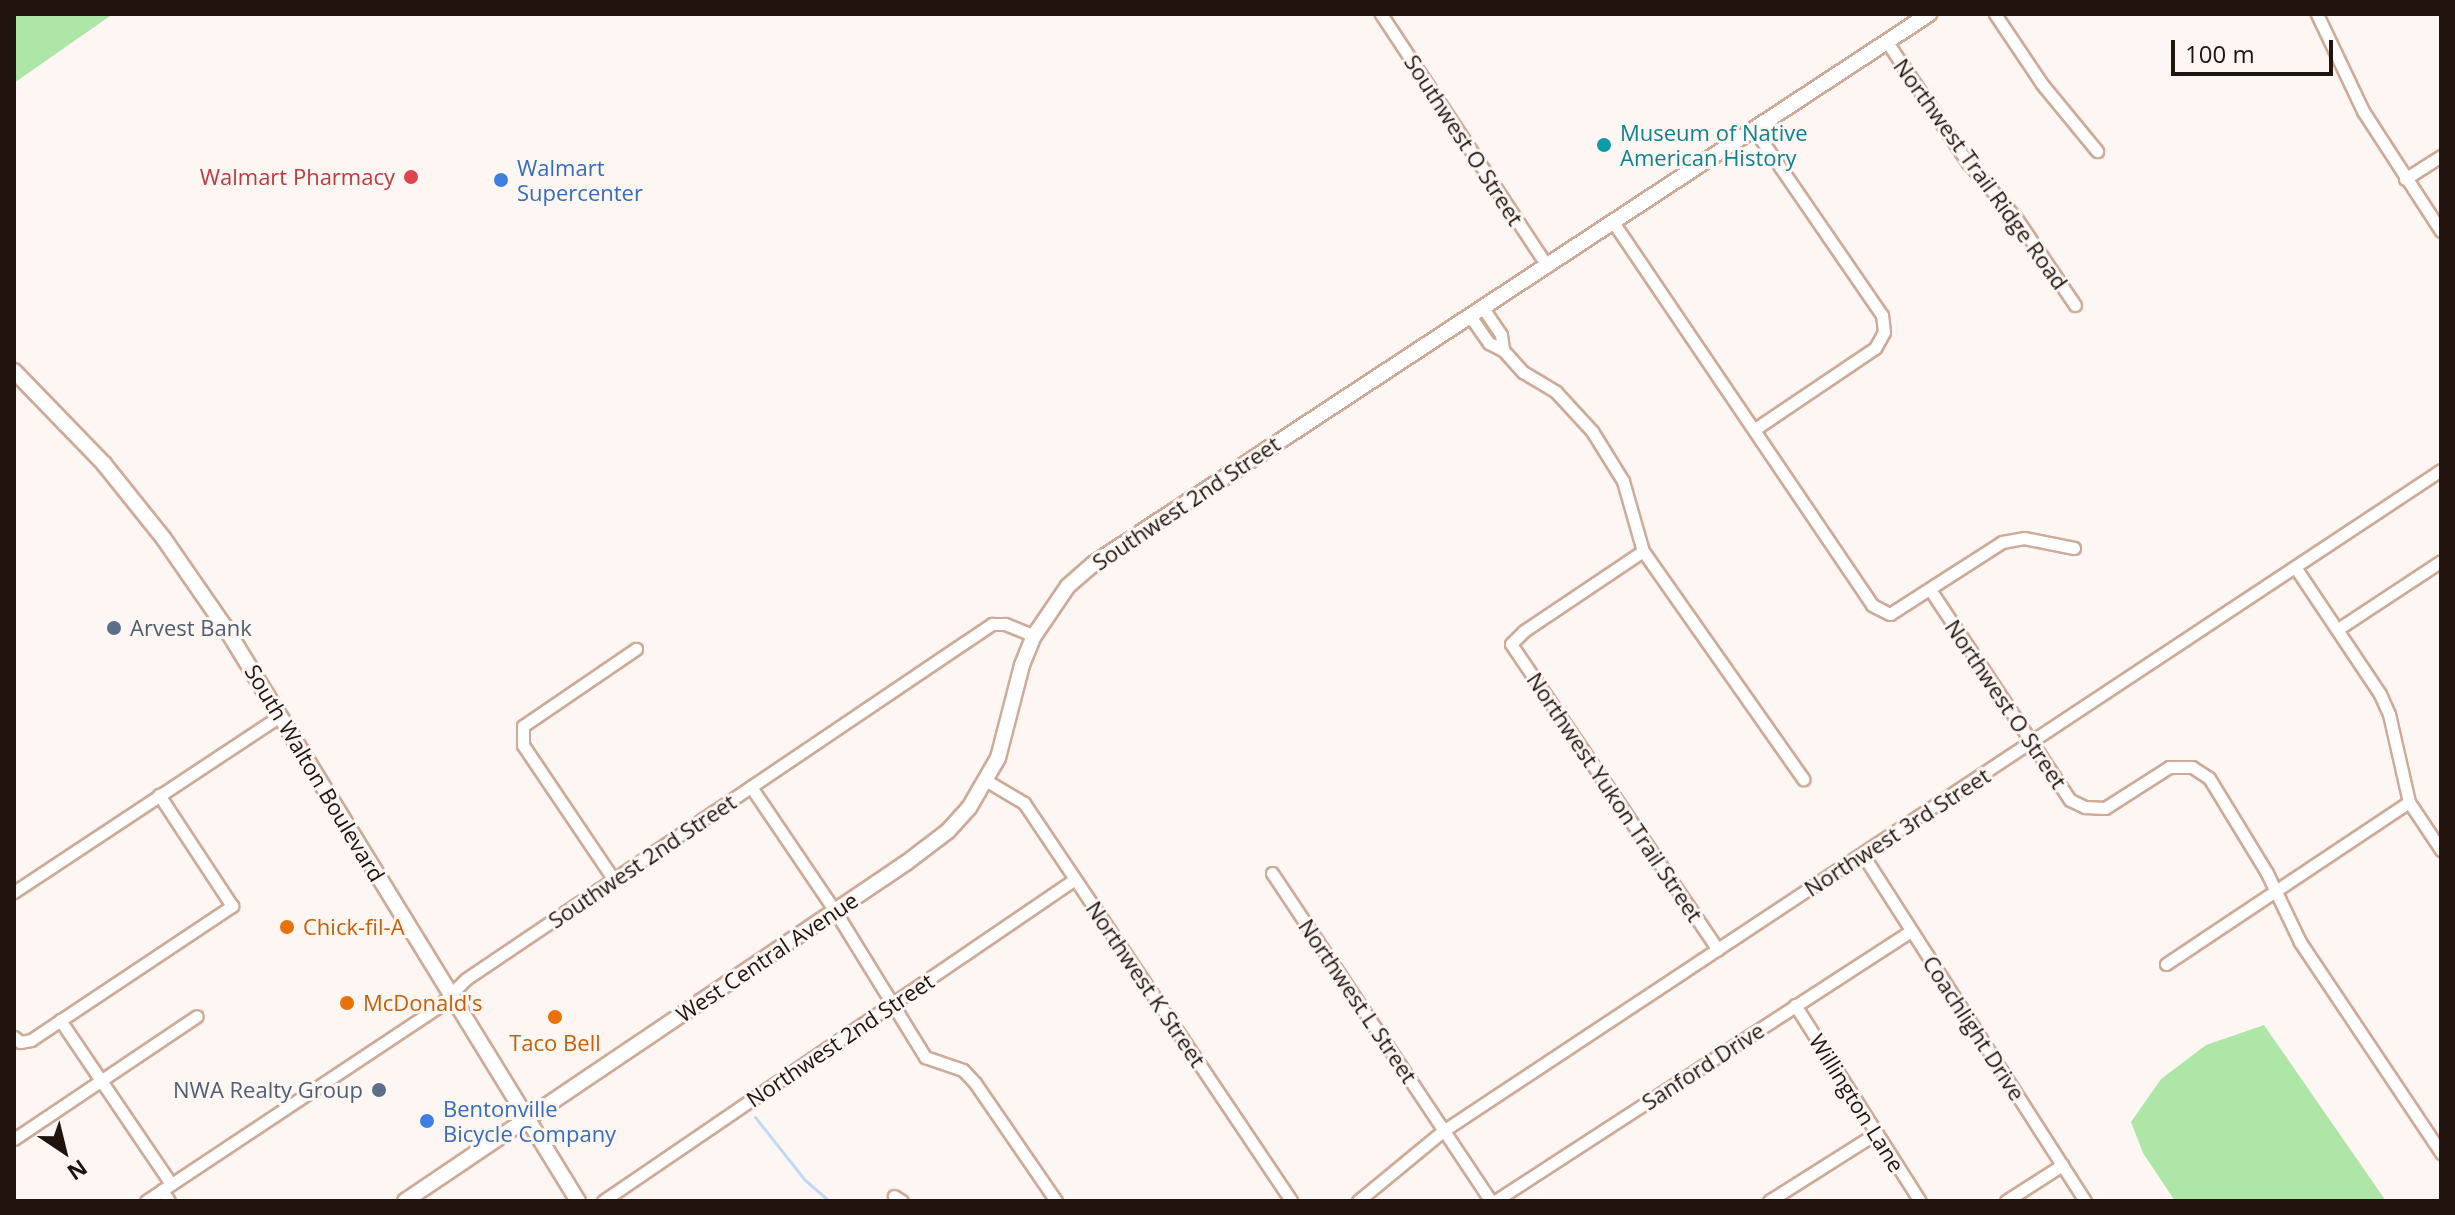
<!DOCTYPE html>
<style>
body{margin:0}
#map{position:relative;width:2455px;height:1215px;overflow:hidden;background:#fef6f2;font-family:"Open Sans",sans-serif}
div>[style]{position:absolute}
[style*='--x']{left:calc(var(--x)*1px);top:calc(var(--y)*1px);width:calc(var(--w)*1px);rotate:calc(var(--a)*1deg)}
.green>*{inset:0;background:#aee6a8}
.stream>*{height:3px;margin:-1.5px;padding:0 1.5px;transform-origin:1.5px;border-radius:1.5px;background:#c2d8f9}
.roads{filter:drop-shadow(2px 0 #cfaa99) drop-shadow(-2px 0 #cfaa99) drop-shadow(0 2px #cfaa99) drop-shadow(0 -2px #cfaa99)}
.minor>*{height:11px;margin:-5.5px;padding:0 5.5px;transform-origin:5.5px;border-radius:5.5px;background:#fff}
.major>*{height:14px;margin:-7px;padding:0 7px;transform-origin:7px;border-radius:7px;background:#fff}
.dots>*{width:22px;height:22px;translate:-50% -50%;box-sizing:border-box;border:4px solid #fef6f2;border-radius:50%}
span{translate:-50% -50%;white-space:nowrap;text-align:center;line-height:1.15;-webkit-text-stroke:6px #fef6f2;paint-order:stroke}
.culture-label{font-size:22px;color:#0d838f}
.left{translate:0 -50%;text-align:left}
.street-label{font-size:22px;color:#21140e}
.shop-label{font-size:22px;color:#366cbe}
.health-label{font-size:22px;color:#be3a42}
.right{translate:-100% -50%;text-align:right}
.service-label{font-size:22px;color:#4e5e75}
.food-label{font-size:22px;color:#c56008}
.frame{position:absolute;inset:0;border:16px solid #21140e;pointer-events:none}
.north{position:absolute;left:24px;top:1111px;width:80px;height:80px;-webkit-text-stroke:6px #fef6f2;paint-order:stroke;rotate:145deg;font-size:22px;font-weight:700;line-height:32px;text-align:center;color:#21140e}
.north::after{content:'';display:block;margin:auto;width:28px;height:36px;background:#21140e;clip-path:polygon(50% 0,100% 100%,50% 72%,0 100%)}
.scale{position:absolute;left:2171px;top:40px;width:162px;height:36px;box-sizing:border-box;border:4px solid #21140e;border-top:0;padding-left:10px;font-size:24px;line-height:28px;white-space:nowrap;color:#21140e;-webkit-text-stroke:6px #fef6f2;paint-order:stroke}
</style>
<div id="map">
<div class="green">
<div style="clip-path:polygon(14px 14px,113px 14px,14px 83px)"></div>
<div style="clip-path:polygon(2264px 1025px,2386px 1201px,2175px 1201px,2143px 1153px,2131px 1122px,2161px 1079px,2206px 1045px)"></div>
</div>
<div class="stream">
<div style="--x:755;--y:1117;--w:80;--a:51.6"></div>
<div style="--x:805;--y:1180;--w:32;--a:41"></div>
</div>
<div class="roads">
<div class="minor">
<div style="--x:1381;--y:14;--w:302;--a:56.6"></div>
<div style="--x:1995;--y:14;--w:84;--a:56.1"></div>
<div style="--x:2042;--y:84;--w:87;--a:50.6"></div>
<div style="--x:2317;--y:14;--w:107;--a:64.6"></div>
<div style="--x:2363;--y:111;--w:143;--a:57"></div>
<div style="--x:1887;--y:42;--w:146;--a:56.2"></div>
<div style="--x:1968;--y:163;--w:73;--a:48.9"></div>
<div style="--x:2016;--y:218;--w:105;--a:55.9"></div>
<div style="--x:1754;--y:129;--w:226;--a:55.5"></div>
<div style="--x:1882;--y:315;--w:17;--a:83"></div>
<div style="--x:1884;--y:332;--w:18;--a:119"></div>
<div style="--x:1875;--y:348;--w:145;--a:146"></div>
<div style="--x:2405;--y:179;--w:43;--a:-32.6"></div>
<div style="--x:1613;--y:222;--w:462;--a:55.9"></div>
<div style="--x:1872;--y:605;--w:20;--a:27"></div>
<div style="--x:1890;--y:614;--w:133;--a:-32.7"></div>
<div style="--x:2002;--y:542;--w:22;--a:-10"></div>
<div style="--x:2024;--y:538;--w:51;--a:11.3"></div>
<div style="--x:1483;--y:308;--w:32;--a:56"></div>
<div style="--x:1501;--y:335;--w:15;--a:82"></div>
<div style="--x:1470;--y:316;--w:33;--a:55"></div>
<div style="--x:1489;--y:343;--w:16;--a:27"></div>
<div style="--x:1503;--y:350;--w:30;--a:48"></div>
<div style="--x:1523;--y:372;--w:39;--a:31"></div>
<div style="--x:1556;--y:392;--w:53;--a:47.3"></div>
<div style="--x:1592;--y:431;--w:59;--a:58.2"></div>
<div style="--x:1623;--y:481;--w:73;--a:74.1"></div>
<div style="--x:1643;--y:551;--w:279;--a:54.9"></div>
<div style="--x:1643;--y:551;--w:143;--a:146.1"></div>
<div style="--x:1524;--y:631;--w:18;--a:135"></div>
<div style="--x:1511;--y:644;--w:369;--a:55.9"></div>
<div style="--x:2295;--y:567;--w:153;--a:56.2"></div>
<div style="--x:2380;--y:694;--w:22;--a:66"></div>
<div style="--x:2389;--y:714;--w:90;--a:77.2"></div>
<div style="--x:2409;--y:802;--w:58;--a:56.3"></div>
<div style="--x:1931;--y:591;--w:251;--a:56.4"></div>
<div style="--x:2070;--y:800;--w:17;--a:25"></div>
<div style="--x:2085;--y:807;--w:20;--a:3"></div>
<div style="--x:2105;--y:808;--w:76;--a:-32.6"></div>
<div style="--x:2169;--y:767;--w:23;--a:0"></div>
<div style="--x:2192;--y:767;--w:20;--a:33"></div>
<div style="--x:2209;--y:778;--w:111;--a:58.6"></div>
<div style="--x:2267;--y:873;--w:76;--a:64.4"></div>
<div style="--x:2300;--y:942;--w:254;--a:56.2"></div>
<div style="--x:2338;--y:629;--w:123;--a:-33.4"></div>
<div style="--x:987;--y:781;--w:43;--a:30.7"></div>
<div style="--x:1024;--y:803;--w:479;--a:56.1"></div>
<div style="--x:751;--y:787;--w:150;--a:55.9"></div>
<div style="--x:835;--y:911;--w:172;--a:58.3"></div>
<div style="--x:925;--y:1057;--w:40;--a:18.9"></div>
<div style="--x:963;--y:1070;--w:18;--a:47"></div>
<div style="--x:975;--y:1083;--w:143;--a:55.5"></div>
<div style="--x:1863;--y:855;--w:411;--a:57.3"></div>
<div style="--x:1272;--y:873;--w:394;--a:56.3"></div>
<div style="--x:614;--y:880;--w:163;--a:-124"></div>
<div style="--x:523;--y:745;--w:19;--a:-90"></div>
<div style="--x:523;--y:726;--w:137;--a:-34.3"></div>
<div style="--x:14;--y:892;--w:319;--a:-33.5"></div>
<div style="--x:2166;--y:964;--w:292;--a:-33.7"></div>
<div style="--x:1795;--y:1005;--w:232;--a:57.5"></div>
<div style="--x:60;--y:1020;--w:198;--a:55.9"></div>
<div style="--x:14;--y:1037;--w:8;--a:40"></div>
<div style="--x:20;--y:1042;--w:11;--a:-10"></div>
<div style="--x:31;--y:1040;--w:242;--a:-33.7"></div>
<div style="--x:232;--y:906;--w:133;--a:-123.3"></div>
<div style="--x:14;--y:1139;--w:220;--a:-33.9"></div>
<div style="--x:162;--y:1190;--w:13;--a:58"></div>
<div style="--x:894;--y:1196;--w:9;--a:32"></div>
<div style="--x:146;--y:1201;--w:352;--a:-33.6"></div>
<div style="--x:439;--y:1006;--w:38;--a:-45"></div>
<div style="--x:466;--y:979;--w:635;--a:-34.02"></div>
<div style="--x:992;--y:624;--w:13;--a:0"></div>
<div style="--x:1005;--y:624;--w:31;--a:22"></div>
<div style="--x:603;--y:1201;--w:571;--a:-34.3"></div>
<div style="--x:1358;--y:1201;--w:110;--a:-39.5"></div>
<div style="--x:1443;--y:1131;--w:1197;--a:-33.52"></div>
<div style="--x:1495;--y:1201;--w:496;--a:-33"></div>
<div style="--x:1769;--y:1201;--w:125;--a:-32.3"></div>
<div style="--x:2006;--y:1201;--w:67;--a:-32.7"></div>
</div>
<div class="major">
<div style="--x:14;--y:371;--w:129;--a:45.9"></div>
<div style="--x:104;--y:464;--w:96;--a:51.3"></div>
<div style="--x:164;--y:539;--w:107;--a:55.3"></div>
<div style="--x:225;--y:627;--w:674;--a:58.41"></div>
<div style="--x:405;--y:1201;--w:604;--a:-34.01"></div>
<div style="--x:906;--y:863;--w:53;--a:-37.3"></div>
<div style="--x:948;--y:831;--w:31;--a:-48"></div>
<div style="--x:969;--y:808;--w:58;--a:-59.9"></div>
<div style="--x:998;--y:758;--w:96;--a:-75.5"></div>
<div style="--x:1022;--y:665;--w:31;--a:-68"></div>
<div style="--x:1034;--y:636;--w:60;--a:-55.8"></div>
<div style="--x:1068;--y:586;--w:33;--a:-41"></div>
<div style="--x:1093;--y:564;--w:1001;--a:-33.34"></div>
</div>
</div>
<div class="dots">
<div style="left:1604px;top:145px;background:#0f9aa8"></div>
<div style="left:411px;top:177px;background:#e0444e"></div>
<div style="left:501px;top:180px;background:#3f7fe0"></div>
<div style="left:114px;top:628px;background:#5c6f8a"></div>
<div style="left:287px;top:927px;background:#e8710a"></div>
<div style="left:347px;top:1003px;background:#e8710a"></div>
<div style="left:555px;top:1017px;background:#e8710a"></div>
<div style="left:379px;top:1090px;background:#5c6f8a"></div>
<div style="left:427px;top:1121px;background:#3f7fe0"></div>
</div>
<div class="culture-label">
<span class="left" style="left:1620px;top:145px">Museum of Native<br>American History</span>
</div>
<div class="street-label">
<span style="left:1464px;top:140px;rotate:57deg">Southwest O Street</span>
<span style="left:1981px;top:174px;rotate:54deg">Northwest Trail Ridge Road</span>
<span style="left:1186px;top:503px;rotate:-34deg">Southwest 2nd Street</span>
<span style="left:2006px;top:704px;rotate:56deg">Northwest O Street</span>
<span style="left:315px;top:773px;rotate:59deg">South Walton Boulevard</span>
<span style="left:1615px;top:797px;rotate:56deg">Northwest Yukon Trail Street</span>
<span style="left:1897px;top:832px;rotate:-33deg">Northwest 3rd Street</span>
<span style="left:642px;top:861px;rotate:-34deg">Southwest 2nd Street</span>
<span style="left:767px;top:957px;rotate:-34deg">West Central Avenue</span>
<span style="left:1146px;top:984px;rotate:56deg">Northwest K Street</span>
<span style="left:1358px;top:1001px;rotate:56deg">Northwest L Street</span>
<span style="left:1974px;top:1028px;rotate:57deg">Coachlight Drive</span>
<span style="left:840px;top:1040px;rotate:-34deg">Northwest 2nd Street</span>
<span style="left:1703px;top:1066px;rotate:-33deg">Sanford Drive</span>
<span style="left:1857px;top:1103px;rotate:58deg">Willington Lane</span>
</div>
<div class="shop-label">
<span class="left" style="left:517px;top:180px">Walmart<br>Supercenter</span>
<span class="left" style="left:443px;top:1121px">Bentonville<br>Bicycle Company</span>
</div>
<div class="health-label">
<span class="right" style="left:395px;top:177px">Walmart Pharmacy</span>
</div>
<div class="service-label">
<span class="left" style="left:130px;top:628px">Arvest Bank</span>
<span class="right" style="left:363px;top:1090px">NWA Realty Group</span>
</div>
<div class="food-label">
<span class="left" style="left:303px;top:927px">Chick-fil-A</span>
<span class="left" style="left:363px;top:1003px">McDonald's</span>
<span style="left:555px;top:1043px">Taco Bell</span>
</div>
<div class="frame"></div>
<div class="north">N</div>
<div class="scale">100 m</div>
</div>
